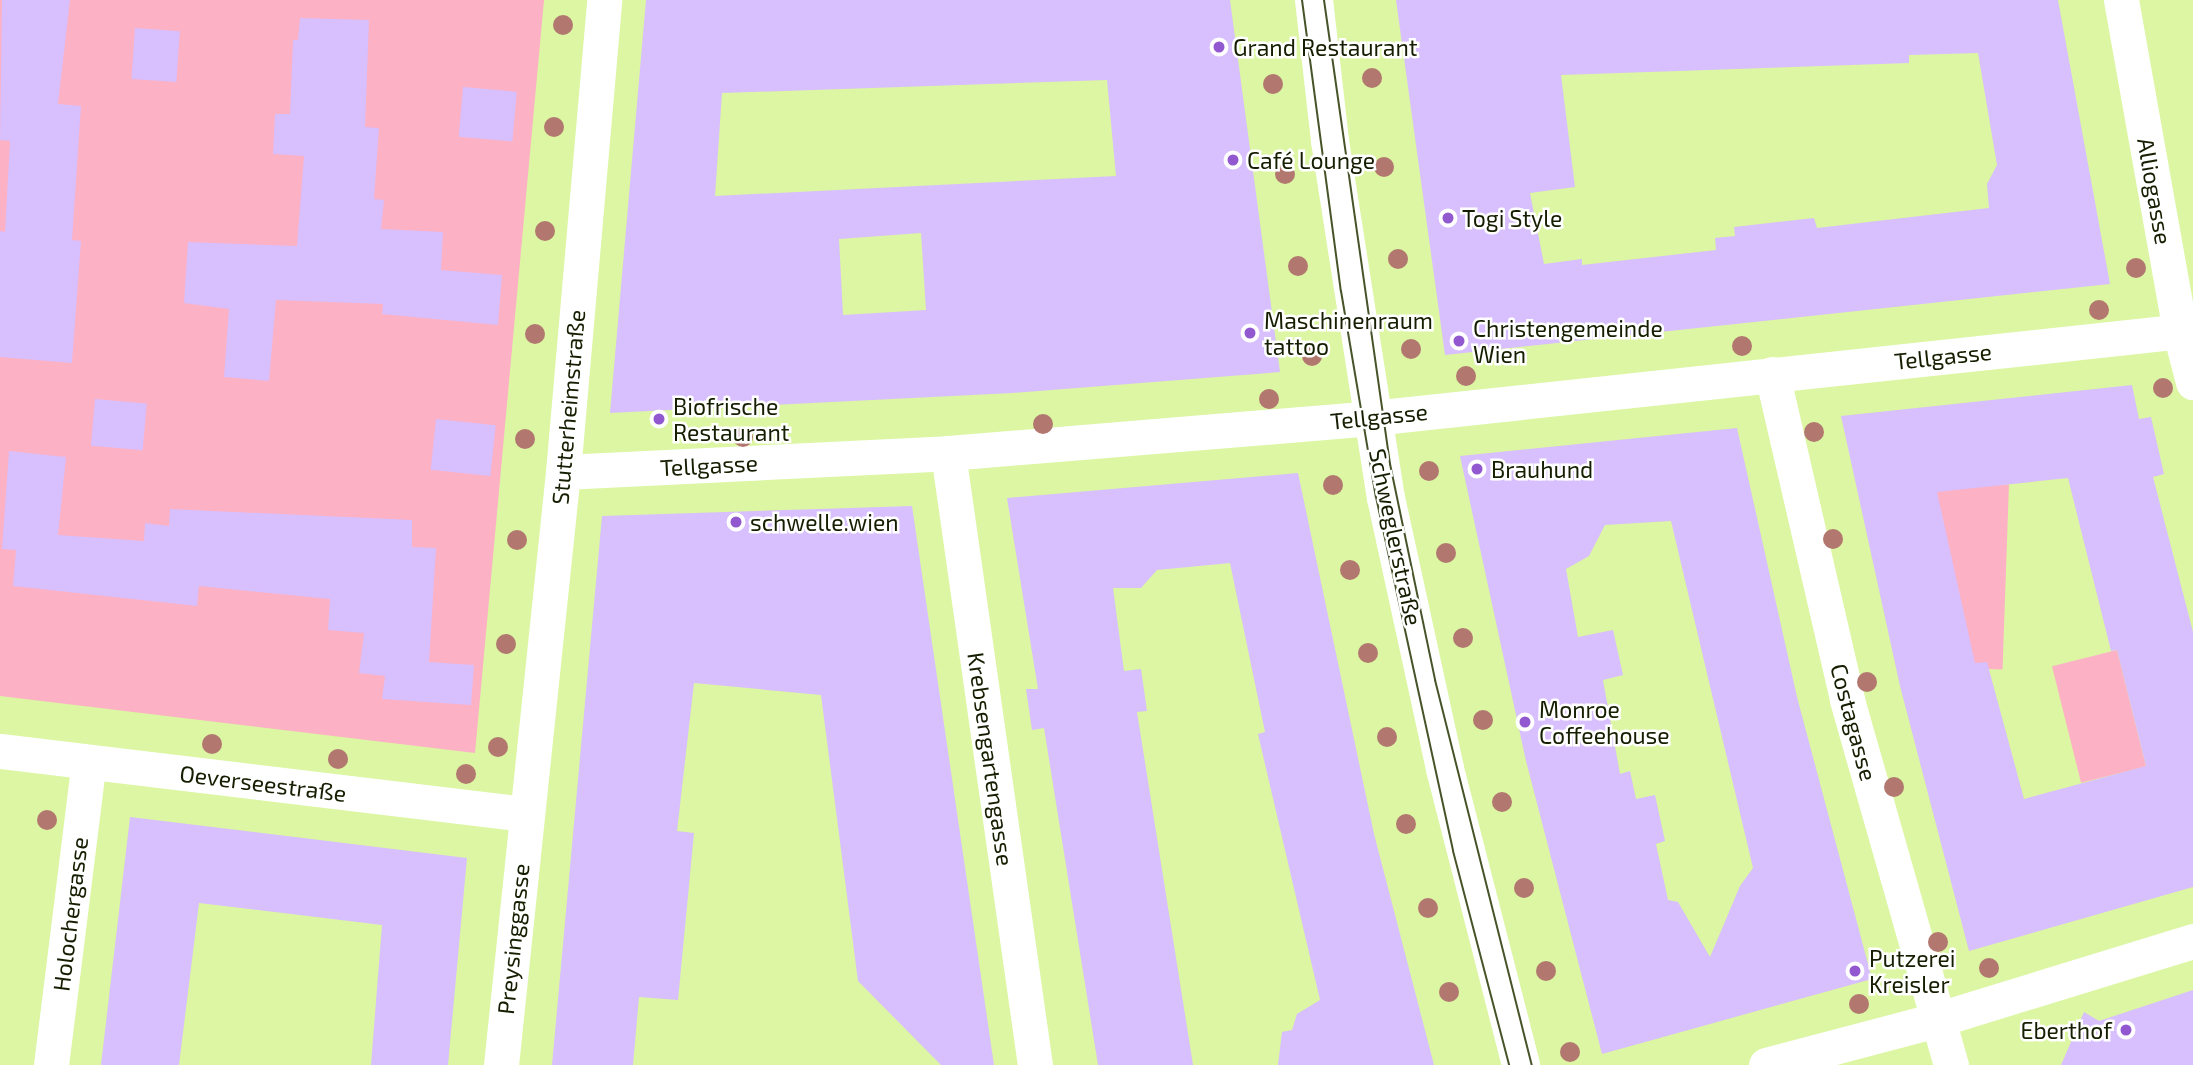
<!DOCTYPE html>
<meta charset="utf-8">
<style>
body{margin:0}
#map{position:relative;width:2193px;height:1065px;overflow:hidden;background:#dcf6a3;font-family:"Exo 2",sans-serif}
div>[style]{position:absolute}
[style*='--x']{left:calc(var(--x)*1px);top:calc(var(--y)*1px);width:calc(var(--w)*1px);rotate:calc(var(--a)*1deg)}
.green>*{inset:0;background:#fcb1c4;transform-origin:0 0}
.building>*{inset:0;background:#d8bffd;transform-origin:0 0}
.minor>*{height:35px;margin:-17.5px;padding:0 17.5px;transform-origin:17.5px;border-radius:17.5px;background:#fff}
.tertiary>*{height:38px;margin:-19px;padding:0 19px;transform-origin:19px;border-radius:19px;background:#fff}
.tram>*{height:2px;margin:-1px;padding:0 1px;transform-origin:1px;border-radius:1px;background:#475429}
.trees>*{width:20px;height:20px;margin:-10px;border-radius:50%;background:#b27870}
.dots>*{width:19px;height:19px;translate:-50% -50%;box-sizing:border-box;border:4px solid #fff;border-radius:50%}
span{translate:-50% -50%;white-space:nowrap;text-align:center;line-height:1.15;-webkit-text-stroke:5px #fff;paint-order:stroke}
.poi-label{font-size:23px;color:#151e00}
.left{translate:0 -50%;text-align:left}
.right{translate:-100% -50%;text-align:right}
.street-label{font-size:23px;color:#151e00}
</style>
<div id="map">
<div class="green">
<div style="clip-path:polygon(0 0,544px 0,475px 753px,0 696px)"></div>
<div style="left:1935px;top:482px;width:74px;height:185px;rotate:2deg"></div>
<div style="left:2117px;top:650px;width:120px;height:67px;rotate:76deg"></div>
</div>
<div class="building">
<div style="clip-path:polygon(2px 0,70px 0,58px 104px,81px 106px,72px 240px,81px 241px,72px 363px,0 357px,0 231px,5px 232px,10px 141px,0 140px)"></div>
<div style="clip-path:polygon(evenodd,646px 0,1230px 0,1280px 372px,1012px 393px,610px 413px,646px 0,1107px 80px,1116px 176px,715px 196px,722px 93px,1107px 80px,646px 0,921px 233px,926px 310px,843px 315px,839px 239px,921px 233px)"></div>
<div style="clip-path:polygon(evenodd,1396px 0,2058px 0,2110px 284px,1445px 355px,1396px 0,1978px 53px,1997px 165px,1987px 184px,1989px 208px,1817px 228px,1814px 218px,1734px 227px,1735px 236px,1715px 238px,1716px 250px,1582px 265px,1582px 259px,1544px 264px,1530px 193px,1575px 187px,1561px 75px,1909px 63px,1909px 55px,1978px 53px)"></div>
<div style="clip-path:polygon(300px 18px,369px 20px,365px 127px,379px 128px,374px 199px,384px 200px,381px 229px,443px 232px,441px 270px,502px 275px,498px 325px,382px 314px,383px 304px,276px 300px,269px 381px,224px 377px,229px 309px,184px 303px,188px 242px,297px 246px,304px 156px,273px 154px,275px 114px,290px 114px,293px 40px,298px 40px)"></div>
<div style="left:135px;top:28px;width:45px;height:51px;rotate:4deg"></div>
<div style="left:463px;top:87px;width:54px;height:50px;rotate:5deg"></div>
<div style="clip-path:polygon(evenodd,2132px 385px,2139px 419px,2151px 417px,2164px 474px,2153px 477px,2193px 632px,2193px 887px,1969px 951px,1900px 686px,1841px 416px,2132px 385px,2068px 478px,2111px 651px,2117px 650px,2146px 766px,2024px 799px,1987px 662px,1975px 663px,1937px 492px,2068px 478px)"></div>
<div style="left:95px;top:399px;width:52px;height:47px;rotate:5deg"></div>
<div style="left:436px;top:419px;width:60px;height:51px;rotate:6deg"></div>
<div style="clip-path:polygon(evenodd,1737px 428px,1797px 697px,1872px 979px,1602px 1054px,1526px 761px,1460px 456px,1737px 428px,1671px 521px,1753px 868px,1740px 886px,1710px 957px,1678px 902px,1668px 900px,1656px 844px,1665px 841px,1655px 795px,1636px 799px,1630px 771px,1620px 774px,1603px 680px,1623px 675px,1613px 630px,1578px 637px,1566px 569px,1589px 556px,1605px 525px,1671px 521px)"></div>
<div style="clip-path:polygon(9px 451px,66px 457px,58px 535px,144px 541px,145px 523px,169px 526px,170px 509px,412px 520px,412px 547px,436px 548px,429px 662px,474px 665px,471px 705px,382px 699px,385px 676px,359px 673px,364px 633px,328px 630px,330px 599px,199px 586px,197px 606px,13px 586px,16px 550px,2px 549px)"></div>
<div style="clip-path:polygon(1298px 473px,1374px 834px,1434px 1065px,1278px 1065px,1282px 1032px,1292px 1030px,1297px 1014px,1320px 1000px,1258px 734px,1265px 732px,1230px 563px,1157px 570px,1141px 588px,1113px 588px,1124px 671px,1141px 669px,1147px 711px,1137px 712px,1193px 1065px,1098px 1065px,1044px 728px,1032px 730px,1026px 689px,1038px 689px,1007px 498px)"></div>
<div style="clip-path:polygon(912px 506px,994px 1065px,941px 1065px,858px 981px,821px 695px,694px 683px,677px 831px,694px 833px,678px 1000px,639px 997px,633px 1065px,552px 1065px,602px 516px)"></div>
<div style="clip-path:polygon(130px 817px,467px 858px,448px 1065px,371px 1065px,382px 925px,199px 903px,179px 1065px,101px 1065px)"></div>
<div style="clip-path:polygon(2193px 990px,2193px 1065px,2061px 1065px,2084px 1012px,2099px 1021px)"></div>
</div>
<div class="minor">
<div style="--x:2121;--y:0;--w:337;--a:79.9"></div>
<div style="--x:2180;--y:332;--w:52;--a:75.4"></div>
<div style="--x:1772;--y:374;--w:335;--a:77"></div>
<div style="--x:1847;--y:700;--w:380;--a:74.1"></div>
<div style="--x:948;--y:453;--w:618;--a:81.91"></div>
<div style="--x:563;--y:472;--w:385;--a:-2.8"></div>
<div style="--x:948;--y:453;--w:425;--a:-4.7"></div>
<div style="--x:1372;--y:418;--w:826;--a:-6.12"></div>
<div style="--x:0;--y:751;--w:530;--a:6.83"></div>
<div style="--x:51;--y:1065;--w:305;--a:-82.9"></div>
<div style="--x:501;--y:1065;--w:596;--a:-84.03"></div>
<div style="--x:563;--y:472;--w:474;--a:-85"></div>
<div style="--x:1766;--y:1065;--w:176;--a:-14.8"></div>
<div style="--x:1936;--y:1020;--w:269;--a:-17.1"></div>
</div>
<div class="tertiary">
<div style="--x:1314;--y:0;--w:142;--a:83.5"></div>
<div style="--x:1330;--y:141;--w:361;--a:81.1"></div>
<div style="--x:1386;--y:498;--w:277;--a:77.7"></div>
<div style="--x:1445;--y:769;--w:306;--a:75.6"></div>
</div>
<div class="tram">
<div style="--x:1302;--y:0;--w:294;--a:82.4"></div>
<div style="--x:1341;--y:291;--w:209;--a:80.4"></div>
<div style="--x:1376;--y:497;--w:362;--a:77.7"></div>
<div style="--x:1453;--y:851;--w:221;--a:75.3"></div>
<div style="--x:1324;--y:0;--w:469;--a:81.9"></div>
<div style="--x:1390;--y:464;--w:221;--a:78.2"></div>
<div style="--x:1435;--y:680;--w:397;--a:75.9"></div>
</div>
<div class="trees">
<div style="left:563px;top:25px"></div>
<div style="left:1372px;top:78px"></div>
<div style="left:1273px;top:84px"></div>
<div style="left:554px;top:127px"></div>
<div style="left:1384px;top:167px"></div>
<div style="left:1285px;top:174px"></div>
<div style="left:545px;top:231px"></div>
<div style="left:1398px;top:259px"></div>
<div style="left:1298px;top:266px"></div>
<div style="left:2136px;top:268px"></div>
<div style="left:2099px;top:310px"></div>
<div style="left:535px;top:334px"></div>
<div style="left:1742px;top:346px"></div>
<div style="left:1411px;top:349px"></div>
<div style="left:1312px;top:356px"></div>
<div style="left:1466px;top:376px"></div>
<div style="left:2163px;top:388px"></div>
<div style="left:1269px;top:399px"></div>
<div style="left:1043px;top:424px"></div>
<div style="left:1814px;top:432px"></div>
<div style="left:743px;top:437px"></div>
<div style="left:525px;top:439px"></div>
<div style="left:1429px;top:471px"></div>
<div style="left:1333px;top:485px"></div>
<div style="left:1833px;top:539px"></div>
<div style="left:517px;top:540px"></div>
<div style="left:1446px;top:553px"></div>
<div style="left:1350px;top:570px"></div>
<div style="left:1463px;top:638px"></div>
<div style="left:506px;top:644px"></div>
<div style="left:1368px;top:653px"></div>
<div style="left:1867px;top:682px"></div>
<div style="left:1483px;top:720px"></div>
<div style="left:1387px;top:737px"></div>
<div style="left:212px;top:744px"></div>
<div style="left:498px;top:747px"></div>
<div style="left:338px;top:759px"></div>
<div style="left:466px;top:774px"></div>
<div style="left:1894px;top:787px"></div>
<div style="left:1502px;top:802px"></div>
<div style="left:47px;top:820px"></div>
<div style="left:1406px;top:824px"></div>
<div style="left:1524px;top:888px"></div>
<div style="left:1428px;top:908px"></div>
<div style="left:1938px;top:942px"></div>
<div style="left:1989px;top:968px"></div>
<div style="left:1546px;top:971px"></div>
<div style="left:1449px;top:992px"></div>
<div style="left:1859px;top:1004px"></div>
<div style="left:1570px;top:1052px"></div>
</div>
<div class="dots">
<div style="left:1219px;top:47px;background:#9158d0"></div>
<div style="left:1233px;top:160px;background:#9158d0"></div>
<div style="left:1448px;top:218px;background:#9158d0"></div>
<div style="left:1250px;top:333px;background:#9158d0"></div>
<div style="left:1459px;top:341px;background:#9158d0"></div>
<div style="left:659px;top:419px;background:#9158d0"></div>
<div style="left:1477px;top:469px;background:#9158d0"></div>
<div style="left:736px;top:522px;background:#9158d0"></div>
<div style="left:1525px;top:722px;background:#9158d0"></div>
<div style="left:1855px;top:971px;background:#9158d0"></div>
<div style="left:2126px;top:1030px;background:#9158d0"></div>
</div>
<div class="poi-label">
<span class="left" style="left:1233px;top:47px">Grand Restaurant</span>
<span class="left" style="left:1247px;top:160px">Café Lounge</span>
<span class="left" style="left:1462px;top:218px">Togi Style</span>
<span class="left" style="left:1264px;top:333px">Maschinenraum<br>tattoo</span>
<span class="left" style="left:1473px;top:341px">Christengemeinde<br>Wien</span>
<span class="left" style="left:673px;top:419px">Biofrische<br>Restaurant</span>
<span class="left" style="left:1491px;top:469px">Brauhund</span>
<span class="left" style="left:750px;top:522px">schwelle.wien</span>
<span class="left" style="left:1539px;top:722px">Monroe<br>Coffeehouse</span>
<span class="left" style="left:1869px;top:971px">Putzerei<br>Kreisler</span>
<span class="right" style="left:2112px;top:1030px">Eberthof</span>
</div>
<div class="street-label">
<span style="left:2155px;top:191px;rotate:80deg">Alliogasse</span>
<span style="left:1943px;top:356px;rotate:-6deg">Tellgasse</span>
<span style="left:568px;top:407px;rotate:-85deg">Stutterheimstraße</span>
<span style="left:1379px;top:416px;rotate:-6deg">Tellgasse</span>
<span style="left:709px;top:465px;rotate:-3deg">Tellgasse</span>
<span style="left:1396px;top:537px;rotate:78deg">Schweglerstraße</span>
<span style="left:1854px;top:722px;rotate:75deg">Costagasse</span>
<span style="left:991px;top:759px;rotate:82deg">Krebsengartengasse</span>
<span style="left:263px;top:783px;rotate:7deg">Oeverseestraße</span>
<span style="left:70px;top:914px;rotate:-83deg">Holochergasse</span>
<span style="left:513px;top:939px;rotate:-84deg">Preysinggasse</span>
</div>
</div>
